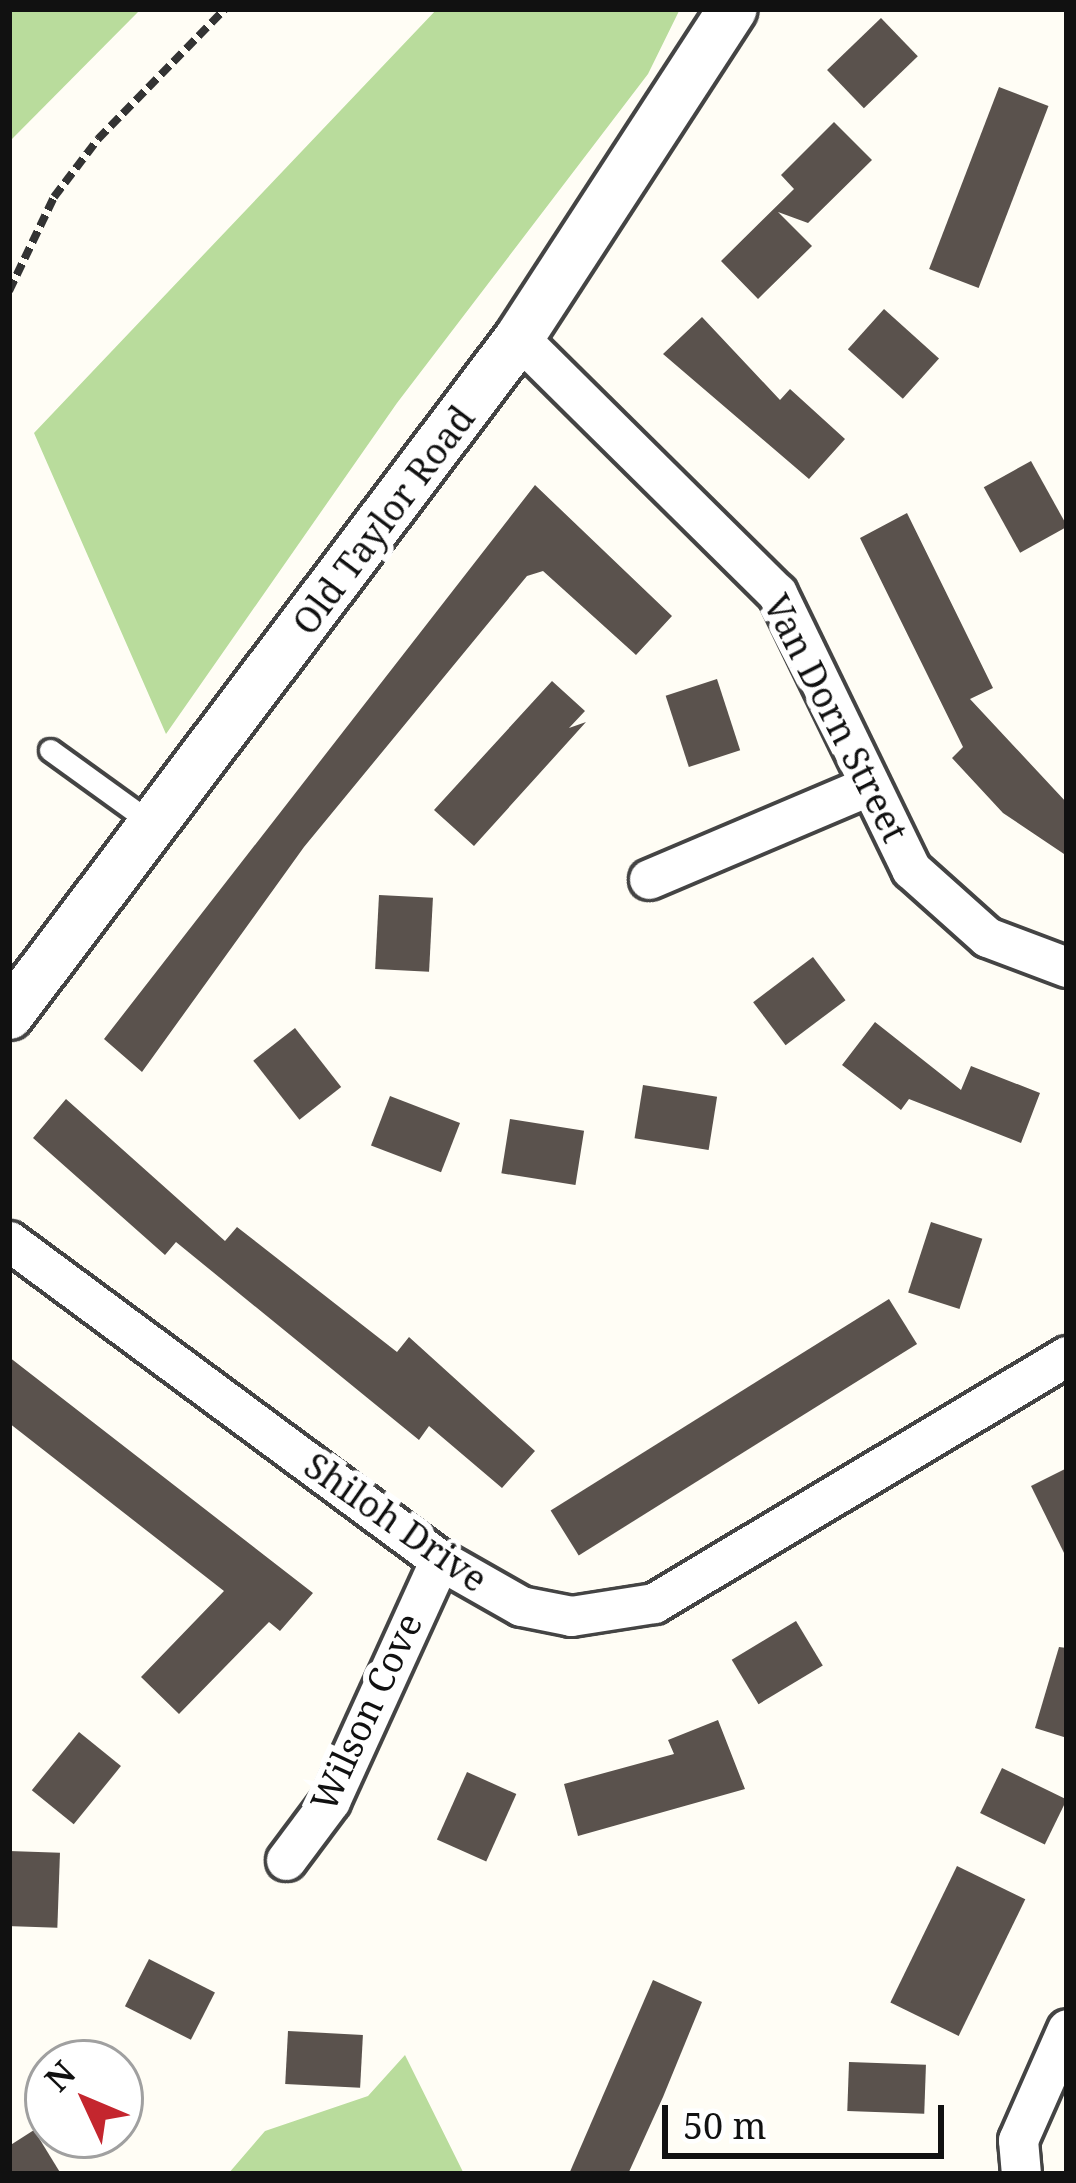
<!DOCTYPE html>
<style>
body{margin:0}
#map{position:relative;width:1076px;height:2183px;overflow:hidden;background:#fffdf5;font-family:"Noto Serif",serif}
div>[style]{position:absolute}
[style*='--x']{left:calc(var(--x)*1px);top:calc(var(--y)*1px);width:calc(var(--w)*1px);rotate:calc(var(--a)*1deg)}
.forest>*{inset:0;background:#b9dc9c}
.building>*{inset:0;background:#5a524d;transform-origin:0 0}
.path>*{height:8px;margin-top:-4px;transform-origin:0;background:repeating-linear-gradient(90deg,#333 0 12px,transparent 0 18px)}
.roads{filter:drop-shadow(3px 0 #444) drop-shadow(-3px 0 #444) drop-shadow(0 3px #444) drop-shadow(0 -3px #444)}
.service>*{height:21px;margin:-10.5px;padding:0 10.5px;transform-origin:10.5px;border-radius:10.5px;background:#fff}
.minor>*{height:39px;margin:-19.5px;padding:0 19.5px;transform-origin:19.5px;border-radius:19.5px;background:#fff}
.tertiary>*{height:48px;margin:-24px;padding:0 24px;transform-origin:24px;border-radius:24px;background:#fff}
span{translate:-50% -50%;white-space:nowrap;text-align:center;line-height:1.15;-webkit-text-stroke:12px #fff;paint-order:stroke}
.street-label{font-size:36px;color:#111}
.frame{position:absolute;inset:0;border:12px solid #111;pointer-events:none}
.north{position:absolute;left:24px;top:2039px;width:120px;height:120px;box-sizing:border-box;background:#fff;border:3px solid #a0a0a0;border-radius:50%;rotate:314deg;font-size:33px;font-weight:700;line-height:48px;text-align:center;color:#111}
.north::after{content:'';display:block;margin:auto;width:42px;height:54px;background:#c4262e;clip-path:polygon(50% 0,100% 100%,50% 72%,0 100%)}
.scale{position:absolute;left:662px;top:2105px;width:282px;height:54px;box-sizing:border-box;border:6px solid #111;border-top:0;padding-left:15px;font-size:36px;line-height:42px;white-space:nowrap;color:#111;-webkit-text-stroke:9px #fff;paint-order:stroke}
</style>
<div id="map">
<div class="forest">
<div style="clip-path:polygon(9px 9px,141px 9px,9px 142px)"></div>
<div style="clip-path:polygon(437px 9px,680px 9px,648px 74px,397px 403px,166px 734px,34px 433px)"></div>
<div style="clip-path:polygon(405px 2055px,464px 2174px,228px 2174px,265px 2131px,368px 2096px)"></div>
</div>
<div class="building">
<div style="left:881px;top:18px;width:53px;height:75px;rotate:46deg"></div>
<div style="left:999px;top:87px;width:53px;height:195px;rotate:21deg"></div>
<div style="clip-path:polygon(834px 122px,872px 160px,808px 223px,778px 212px,812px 246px,758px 299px,721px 261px,794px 189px,781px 175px)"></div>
<div style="left:884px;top:309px;width:74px;height:54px;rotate:42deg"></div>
<div style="clip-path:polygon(702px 317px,780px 400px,790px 389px,845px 439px,809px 479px,663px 354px)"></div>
<div style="left:1031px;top:461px;width:75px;height:54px;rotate:61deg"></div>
<div style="clip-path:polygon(535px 485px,672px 616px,636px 655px,543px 571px,527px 576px,304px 847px,142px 1072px,104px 1039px)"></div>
<div style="clip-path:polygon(907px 513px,993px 688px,970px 699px,1067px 803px,1067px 856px,1003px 813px,952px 758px,963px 747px,860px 538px)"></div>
<div style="left:717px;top:679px;width:75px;height:54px;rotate:72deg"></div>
<div style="clip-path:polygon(552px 681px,585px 711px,569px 728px,586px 722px,474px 846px,434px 810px)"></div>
<div style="left:379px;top:895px;width:54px;height:74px;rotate:3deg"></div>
<div style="left:813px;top:957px;width:54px;height:75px;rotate:53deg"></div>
<div style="clip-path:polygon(875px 1022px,961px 1090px,971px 1066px,1040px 1093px,1021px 1143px,909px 1099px,901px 1110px,842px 1065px)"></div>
<div style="left:295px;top:1028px;width:75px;height:53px;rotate:52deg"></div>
<div style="left:643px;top:1085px;width:75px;height:54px;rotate:9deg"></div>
<div style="left:390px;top:1096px;width:75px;height:53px;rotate:21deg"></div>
<div style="clip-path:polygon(66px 1099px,225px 1241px,237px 1227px,397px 1352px,409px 1337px,535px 1451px,502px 1488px,429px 1426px,419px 1440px,176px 1242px,165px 1255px,33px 1138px)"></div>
<div style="left:510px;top:1119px;width:75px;height:55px;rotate:9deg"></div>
<div style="left:931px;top:1222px;width:54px;height:74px;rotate:18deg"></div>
<div style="left:889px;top:1299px;width:53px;height:399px;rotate:58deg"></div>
<div style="clip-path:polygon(9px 1357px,313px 1593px,280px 1631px,269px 1622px,179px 1714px,141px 1677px,224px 1591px,9px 1423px)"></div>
<div style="clip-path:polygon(1067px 1468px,1067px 1559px,1031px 1486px)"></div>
<div style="left:796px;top:1621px;width:52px;height:75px;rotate:59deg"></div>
<div style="clip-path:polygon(1059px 1647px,1067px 1648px,1067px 1738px,1035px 1728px)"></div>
<div style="clip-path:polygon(718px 1720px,745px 1789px,578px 1836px,564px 1784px,674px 1754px,668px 1740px)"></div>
<div style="left:79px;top:1732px;width:54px;height:75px;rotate:39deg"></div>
<div style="left:1002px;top:1768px;width:72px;height:50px;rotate:26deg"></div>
<div style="left:467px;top:1772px;width:54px;height:74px;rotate:24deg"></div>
<div style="left:9px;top:1851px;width:51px;height:75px;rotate:2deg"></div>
<div style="left:957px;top:1866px;width:76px;height:152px;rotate:26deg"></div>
<div style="left:149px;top:1959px;width:74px;height:53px;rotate:27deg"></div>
<div style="clip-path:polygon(653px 1980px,702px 2002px,663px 2097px,628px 2174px,569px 2174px)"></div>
<div style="left:288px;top:2031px;width:75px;height:53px;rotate:3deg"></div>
<div style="left:849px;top:2062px;width:77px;height:49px;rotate:2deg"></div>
<div style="clip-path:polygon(34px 2130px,61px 2174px,9px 2174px,9px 2146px)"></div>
</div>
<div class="path">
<div style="--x:9;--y:291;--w:104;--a:-64.4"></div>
<div style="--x:54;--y:197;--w:73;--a:-52.8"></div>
<div style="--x:98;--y:139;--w:182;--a:-45.7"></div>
</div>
<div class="roads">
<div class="service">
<div style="--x:50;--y:750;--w:128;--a:35.8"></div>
</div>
<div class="minor">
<div style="--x:519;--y:338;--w:363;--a:44.7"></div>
<div style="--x:777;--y:593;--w:307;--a:64.1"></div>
<div style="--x:911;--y:869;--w:102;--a:41.8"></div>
<div style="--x:987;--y:937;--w:85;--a:20.6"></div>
<div style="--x:649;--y:879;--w:238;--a:-23"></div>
<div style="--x:9;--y:1241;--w:536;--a:36.51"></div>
<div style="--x:440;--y:1560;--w:93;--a:29.6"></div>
<div style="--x:521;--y:1606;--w:51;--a:11.3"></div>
<div style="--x:571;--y:1616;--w:84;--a:-8.9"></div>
<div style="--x:654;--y:1603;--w:481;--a:-30.9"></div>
<div style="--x:286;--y:1860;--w:74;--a:-53.3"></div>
<div style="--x:330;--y:1801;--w:265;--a:-65.5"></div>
<div style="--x:1021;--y:2174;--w:34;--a:-95"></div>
<div style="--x:1018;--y:2140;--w:121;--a:-66.2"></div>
</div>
<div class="tertiary">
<div style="--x:9;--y:1015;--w:848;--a:-53.01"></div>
<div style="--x:519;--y:338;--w:392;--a:-57"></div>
</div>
</div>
<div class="street-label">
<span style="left:383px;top:520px;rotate:-53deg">Old Taylor Road</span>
<span style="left:836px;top:718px;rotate:63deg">Van Dorn Street</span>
<span style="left:396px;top:1522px;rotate:35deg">Shiloh Drive</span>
<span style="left:366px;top:1712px;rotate:-65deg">Wilson Cove</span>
</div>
<div class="frame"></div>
<div class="north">N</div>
<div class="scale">50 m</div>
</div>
